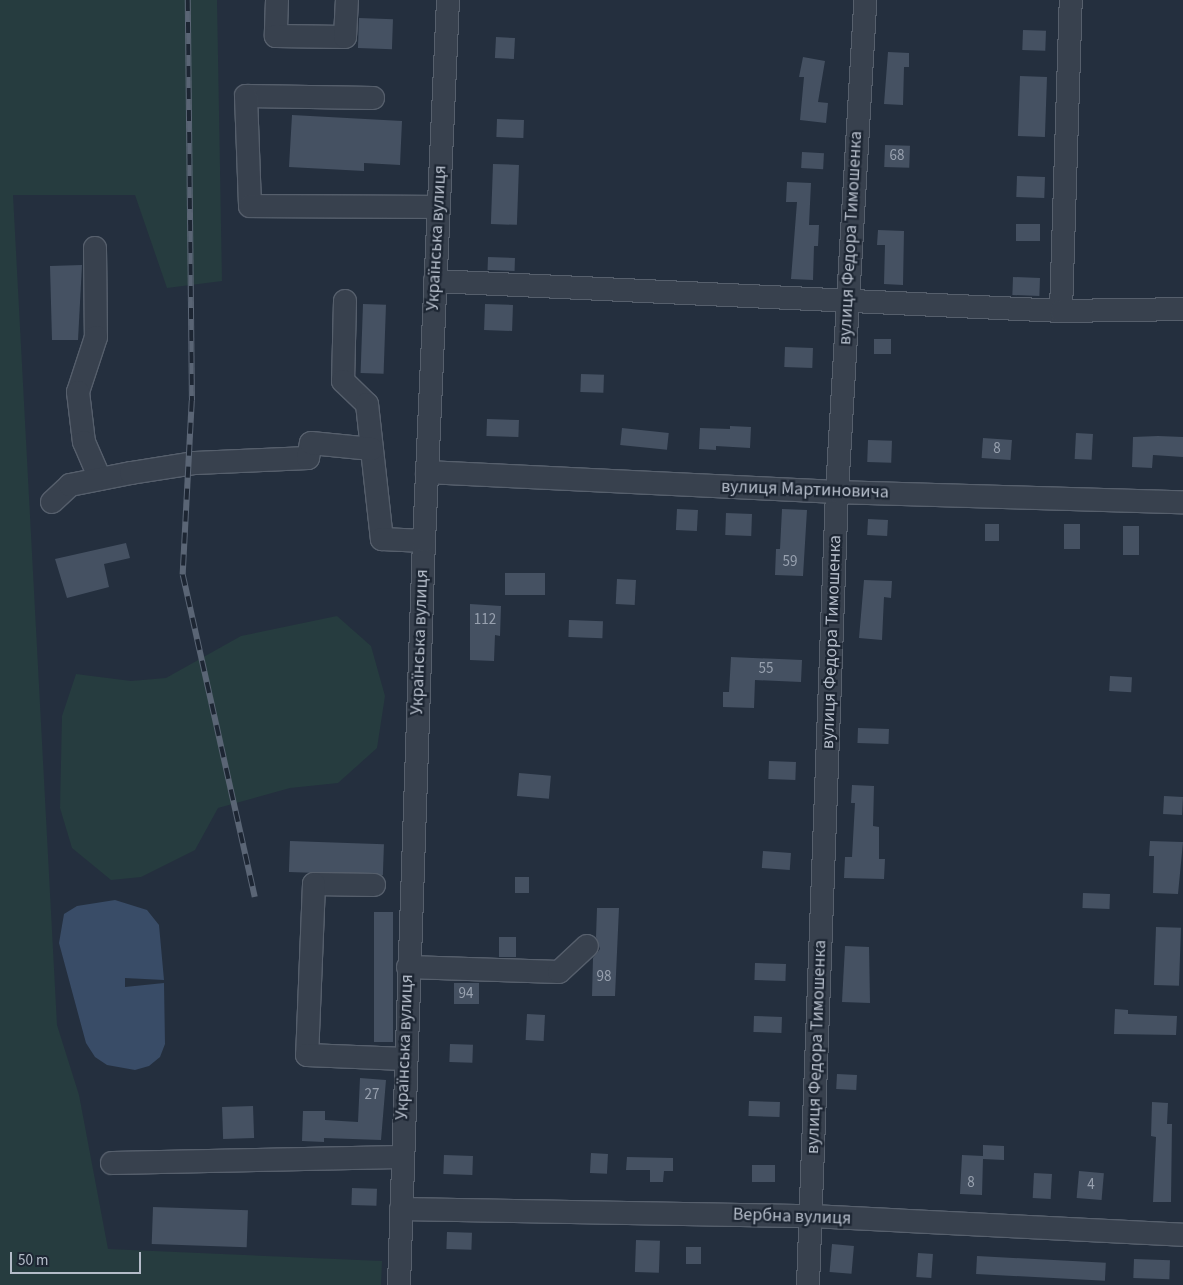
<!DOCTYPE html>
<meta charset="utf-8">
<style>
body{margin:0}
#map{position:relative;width:1183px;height:1285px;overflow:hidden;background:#242f3e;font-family:"Source Sans 3",sans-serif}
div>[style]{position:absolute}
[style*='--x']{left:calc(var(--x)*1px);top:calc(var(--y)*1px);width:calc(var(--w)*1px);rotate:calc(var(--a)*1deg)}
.green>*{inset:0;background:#263c3f}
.water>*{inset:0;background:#394c67}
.building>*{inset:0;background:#455162;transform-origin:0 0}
.roads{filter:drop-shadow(1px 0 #565f6c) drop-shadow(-1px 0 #565f6c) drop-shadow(0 1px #565f6c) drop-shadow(0 -1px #565f6c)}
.minor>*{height:22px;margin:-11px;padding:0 11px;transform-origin:11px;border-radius:11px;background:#38414e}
.rail>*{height:5.5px;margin-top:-2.75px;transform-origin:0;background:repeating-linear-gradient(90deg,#1d2633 0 11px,#5a6575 0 22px);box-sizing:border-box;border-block:1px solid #5a6575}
span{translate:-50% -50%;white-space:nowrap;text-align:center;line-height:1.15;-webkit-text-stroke:4.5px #1d2633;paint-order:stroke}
.number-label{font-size:15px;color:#98a1af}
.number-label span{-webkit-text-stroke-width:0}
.street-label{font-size:18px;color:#b4bcc9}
.scale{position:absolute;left:10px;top:1252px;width:131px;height:22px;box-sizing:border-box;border:2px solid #b4bcc9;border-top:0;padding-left:6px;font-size:15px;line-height:18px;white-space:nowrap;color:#b4bcc9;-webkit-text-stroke:4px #1d2633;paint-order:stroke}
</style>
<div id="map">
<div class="green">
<div style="clip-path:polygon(0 0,217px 0,222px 281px,167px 288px,135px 195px,13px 195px,57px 1025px,79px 1095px,108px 1249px,382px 1261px,381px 1285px,0 1285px)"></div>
<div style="clip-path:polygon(337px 616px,371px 646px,385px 696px,377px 748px,338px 783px,290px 788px,218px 808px,195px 850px,141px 877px,111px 880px,72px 848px,60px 808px,62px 716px,76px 674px,131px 681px,166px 678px,241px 636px)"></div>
</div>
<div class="water">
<div style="clip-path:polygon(115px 900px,147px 910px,159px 925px,164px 980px,125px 978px,125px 987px,164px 983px,165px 1044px,160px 1057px,149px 1066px,135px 1070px,107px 1065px,95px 1057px,86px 1043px,59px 943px,64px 914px,77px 906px)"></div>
</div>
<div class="building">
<div style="left:359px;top:18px;width:34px;height:30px;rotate:2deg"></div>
<div style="left:1023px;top:30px;width:23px;height:20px;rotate:2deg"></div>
<div style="left:496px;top:37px;width:19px;height:21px;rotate:3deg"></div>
<div style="clip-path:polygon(888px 52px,909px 53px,909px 67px,904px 67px,903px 105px,884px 104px)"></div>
<div style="clip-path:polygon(803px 57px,825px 61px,818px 102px,828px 103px,826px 123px,800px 120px,804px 77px,799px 77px)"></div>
<div style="left:1020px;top:76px;width:27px;height:60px;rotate:2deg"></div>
<div style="clip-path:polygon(292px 115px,402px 121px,400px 165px,364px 163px,364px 171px,289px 167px)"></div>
<div style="left:497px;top:119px;width:27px;height:18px;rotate:2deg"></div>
<div style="left:885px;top:145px;width:25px;height:22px;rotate:2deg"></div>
<div style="left:802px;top:152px;width:22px;height:16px;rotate:3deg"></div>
<div style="left:493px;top:164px;width:26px;height:60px;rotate:2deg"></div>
<div style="left:1017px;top:176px;width:28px;height:21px;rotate:2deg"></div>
<div style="clip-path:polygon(787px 182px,811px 183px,809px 225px,819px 225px,818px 246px,814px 246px,813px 280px,791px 279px,797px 202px,786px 202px)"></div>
<div style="left:1040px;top:224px;width:17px;height:24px;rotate:90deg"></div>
<div style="clip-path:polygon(878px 230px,904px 231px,903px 285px,884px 284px,885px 245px,877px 245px)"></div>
<div style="left:488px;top:257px;width:27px;height:13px;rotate:2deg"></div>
<div style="clip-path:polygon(82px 265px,78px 340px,52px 340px,50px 266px)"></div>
<div style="left:1013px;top:277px;width:27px;height:18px;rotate:2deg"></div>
<div style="left:363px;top:304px;width:23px;height:69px;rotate:2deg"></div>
<div style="left:485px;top:304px;width:28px;height:26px;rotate:2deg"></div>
<div style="left:874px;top:339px;width:17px;height:15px"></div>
<div style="left:785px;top:347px;width:28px;height:20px;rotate:2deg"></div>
<div style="left:581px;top:374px;width:23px;height:18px;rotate:2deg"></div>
<div style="left:487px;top:419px;width:32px;height:17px;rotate:2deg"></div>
<div style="clip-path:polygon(730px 426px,751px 427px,750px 448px,716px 446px,716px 450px,699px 449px,700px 428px,730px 429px)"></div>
<div style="left:622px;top:428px;width:47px;height:17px;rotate:6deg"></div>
<div style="left:1076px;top:433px;width:17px;height:26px;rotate:3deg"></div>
<div style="clip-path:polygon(1158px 436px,1183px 437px,1183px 457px,1153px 455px,1152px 468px,1132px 467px,1133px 437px)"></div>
<div style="left:983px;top:438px;width:29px;height:20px;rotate:4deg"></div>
<div style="left:868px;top:440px;width:24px;height:22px;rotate:2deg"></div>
<div style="left:677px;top:509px;width:21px;height:21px;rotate:3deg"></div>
<div style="clip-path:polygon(782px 509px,807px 510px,803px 576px,775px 575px,776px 549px,780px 549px)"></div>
<div style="left:726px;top:513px;width:26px;height:22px;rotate:2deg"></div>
<div style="left:868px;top:519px;width:20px;height:16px;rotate:3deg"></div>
<div style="left:985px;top:524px;width:14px;height:17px"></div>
<div style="left:1064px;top:524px;width:16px;height:25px"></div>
<div style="left:1123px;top:526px;width:16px;height:29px"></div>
<div style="clip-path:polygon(126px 543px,130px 558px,104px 564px,109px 587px,67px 598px,55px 559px)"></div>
<div style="left:505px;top:573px;width:40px;height:22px"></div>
<div style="left:617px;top:579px;width:19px;height:25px;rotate:3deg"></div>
<div style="clip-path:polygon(864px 580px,892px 581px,891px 598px,884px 597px,882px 640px,859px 638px)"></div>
<div style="clip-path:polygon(470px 604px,501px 606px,500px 636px,495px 635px,494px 661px,470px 660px)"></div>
<div style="left:569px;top:620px;width:34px;height:17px;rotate:2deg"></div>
<div style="clip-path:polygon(731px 657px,802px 660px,801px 682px,755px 680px,754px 708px,723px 707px,723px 692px,729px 692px)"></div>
<div style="left:1110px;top:676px;width:22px;height:15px;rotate:3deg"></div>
<div style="left:858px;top:728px;width:31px;height:15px;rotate:2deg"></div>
<div style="left:769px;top:761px;width:27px;height:18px;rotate:2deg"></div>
<div style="left:519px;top:773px;width:32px;height:23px;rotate:5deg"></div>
<div style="clip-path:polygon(852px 785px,874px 786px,873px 826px,879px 827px,879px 859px,885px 859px,884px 879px,844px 878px,845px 857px,852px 857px,855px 803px,851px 803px)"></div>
<div style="left:1164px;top:796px;width:19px;height:18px;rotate:3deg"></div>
<div style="left:290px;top:841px;width:94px;height:31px;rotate:2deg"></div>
<div style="clip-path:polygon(1150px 841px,1183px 842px,1178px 894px,1153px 893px,1154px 856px,1149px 856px)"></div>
<div style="left:763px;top:851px;width:28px;height:17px;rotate:4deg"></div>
<div style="left:515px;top:877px;width:14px;height:16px"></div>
<div style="left:1083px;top:893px;width:27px;height:15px;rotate:2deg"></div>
<div style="clip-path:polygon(597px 908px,619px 908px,615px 996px,592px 996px,593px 958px,600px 949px,596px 937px)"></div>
<div style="left:374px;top:912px;width:19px;height:130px"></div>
<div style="left:1156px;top:927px;width:25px;height:58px;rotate:2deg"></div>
<div style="left:499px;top:937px;width:17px;height:20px"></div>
<div style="clip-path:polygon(845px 946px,869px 947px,870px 1003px,842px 1002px)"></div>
<div style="left:755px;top:963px;width:31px;height:17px;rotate:2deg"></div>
<div style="left:454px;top:983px;width:25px;height:21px"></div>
<div style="clip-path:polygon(1115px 1009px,1128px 1010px,1128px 1014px,1177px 1016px,1176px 1035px,1114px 1034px)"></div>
<div style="left:527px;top:1014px;width:18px;height:26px;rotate:3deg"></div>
<div style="left:754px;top:1016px;width:28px;height:16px;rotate:2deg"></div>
<div style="left:450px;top:1044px;width:23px;height:18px;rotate:2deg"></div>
<div style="left:837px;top:1074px;width:20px;height:15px;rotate:3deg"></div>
<div style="clip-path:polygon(360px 1078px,386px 1080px,381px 1140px,324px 1138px,324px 1142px,302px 1141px,303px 1111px,325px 1111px,325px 1120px,358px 1122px)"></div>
<div style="left:749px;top:1101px;width:31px;height:15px;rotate:2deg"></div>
<div style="clip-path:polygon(1152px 1102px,1168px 1103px,1167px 1124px,1172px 1124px,1171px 1202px,1153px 1202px,1156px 1137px,1151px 1136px)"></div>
<div style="left:253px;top:1106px;width:32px;height:31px;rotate:88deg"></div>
<div style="clip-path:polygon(983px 1145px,1004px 1146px,1004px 1160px,983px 1159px,982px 1195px,960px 1194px,962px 1155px,983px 1156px)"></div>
<div style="left:591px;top:1153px;width:17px;height:20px;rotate:3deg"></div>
<div style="left:444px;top:1155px;width:29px;height:19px;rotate:2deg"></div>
<div style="clip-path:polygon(627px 1157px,673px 1158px,673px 1171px,664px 1171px,663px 1182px,650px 1182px,650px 1170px,626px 1170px)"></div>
<div style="left:752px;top:1165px;width:23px;height:17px"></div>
<div style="left:1079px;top:1171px;width:25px;height:27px;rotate:5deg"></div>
<div style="left:1034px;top:1173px;width:18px;height:25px;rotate:3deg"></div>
<div style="left:352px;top:1188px;width:25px;height:17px;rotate:2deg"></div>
<div style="left:153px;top:1207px;width:95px;height:37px;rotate:2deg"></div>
<div style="left:447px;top:1232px;width:25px;height:17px;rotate:2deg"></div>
<div style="left:636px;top:1240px;width:24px;height:32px;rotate:2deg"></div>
<div style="left:832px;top:1244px;width:22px;height:28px;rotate:5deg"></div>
<div style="left:686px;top:1247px;width:15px;height:17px"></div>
<div style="left:918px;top:1253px;width:15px;height:24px;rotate:4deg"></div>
<div style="left:977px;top:1256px;width:129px;height:18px;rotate:3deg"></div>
<div style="left:1134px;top:1259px;width:36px;height:19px;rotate:2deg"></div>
</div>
<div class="roads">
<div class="minor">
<div style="--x:277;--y:0;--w:36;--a:92"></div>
<div style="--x:276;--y:36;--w:69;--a:0.8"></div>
<div style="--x:345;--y:37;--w:37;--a:-87"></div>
<div style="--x:373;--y:98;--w:127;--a:-179.1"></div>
<div style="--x:246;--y:96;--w:110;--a:87.9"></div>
<div style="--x:250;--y:206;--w:188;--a:0.3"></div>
<div style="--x:95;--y:248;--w:89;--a:89.4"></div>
<div style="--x:96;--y:337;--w:58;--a:108.1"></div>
<div style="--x:78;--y:392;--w:50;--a:83.2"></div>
<div style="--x:84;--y:442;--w:40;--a:66.6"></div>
<div style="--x:435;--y:281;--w:627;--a:2.74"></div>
<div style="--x:1061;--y:311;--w:311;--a:-88.2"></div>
<div style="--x:345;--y:301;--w:80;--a:91.4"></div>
<div style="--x:343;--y:381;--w:33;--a:44"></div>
<div style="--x:367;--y:404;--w:136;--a:83.7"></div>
<div style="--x:382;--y:539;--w:42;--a:2.7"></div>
<div style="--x:1061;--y:311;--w:122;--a:-0.9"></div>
<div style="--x:427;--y:472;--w:410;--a:2.8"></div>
<div style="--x:837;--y:492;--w:346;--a:1.7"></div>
<div style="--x:52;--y:502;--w:25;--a:-43"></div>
<div style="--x:70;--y:485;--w:62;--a:-11.1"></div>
<div style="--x:131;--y:473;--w:65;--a:-8.9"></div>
<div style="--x:195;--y:463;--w:113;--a:-2.5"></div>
<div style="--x:308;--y:458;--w:15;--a:-79"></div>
<div style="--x:311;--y:443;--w:61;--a:5.6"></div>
<div style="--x:374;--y:885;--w:60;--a:-179"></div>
<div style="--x:314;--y:884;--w:171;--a:92.3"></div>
<div style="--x:307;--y:1055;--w:98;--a:2.3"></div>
<div style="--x:408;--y:967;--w:151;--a:1.9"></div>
<div style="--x:559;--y:972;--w:38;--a:-43"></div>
<div style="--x:112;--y:1163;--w:289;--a:-1.2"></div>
<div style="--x:401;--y:1209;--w:410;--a:1"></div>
<div style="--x:811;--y:1216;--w:372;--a:2.9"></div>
<div style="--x:399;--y:1285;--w:744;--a:-88.08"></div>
<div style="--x:424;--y:541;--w:542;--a:-87.46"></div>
<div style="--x:808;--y:1285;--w:794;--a:-87.91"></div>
<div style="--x:837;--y:492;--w:493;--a:-86.7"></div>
</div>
</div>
<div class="rail">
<div style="--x:188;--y:0;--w:401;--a:89.4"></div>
<div style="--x:192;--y:401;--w:174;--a:93"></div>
<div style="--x:183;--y:575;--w:330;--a:77.4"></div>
</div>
<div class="number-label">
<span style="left:897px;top:156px">68</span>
<span style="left:997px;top:449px">8</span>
<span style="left:790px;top:562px">59</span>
<span style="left:485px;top:620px">112</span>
<span style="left:766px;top:669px">55</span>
<span style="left:604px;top:977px">98</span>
<span style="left:466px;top:994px">94</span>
<span style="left:372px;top:1095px">27</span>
<span style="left:971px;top:1183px">8</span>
<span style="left:1091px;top:1185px">4</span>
</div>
<div class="street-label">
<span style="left:437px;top:238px;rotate:-87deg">Українська вулиця</span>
<span style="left:851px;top:238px;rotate:-87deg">вулиця Федора Тимошенка</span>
<span style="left:805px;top:490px;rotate:2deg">вулиця Мартиновича</span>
<span style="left:420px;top:642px;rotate:-88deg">Українська вулиця</span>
<span style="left:832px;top:642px;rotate:-88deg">вулиця Федора Тимошенка</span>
<span style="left:405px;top:1047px;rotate:-88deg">Українська вулиця</span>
<span style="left:817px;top:1047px;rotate:-88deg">вулиця Федора Тимошенка</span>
<span style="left:792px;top:1217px;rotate:2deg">Вербна вулиця</span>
</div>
<div class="scale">50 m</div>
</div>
